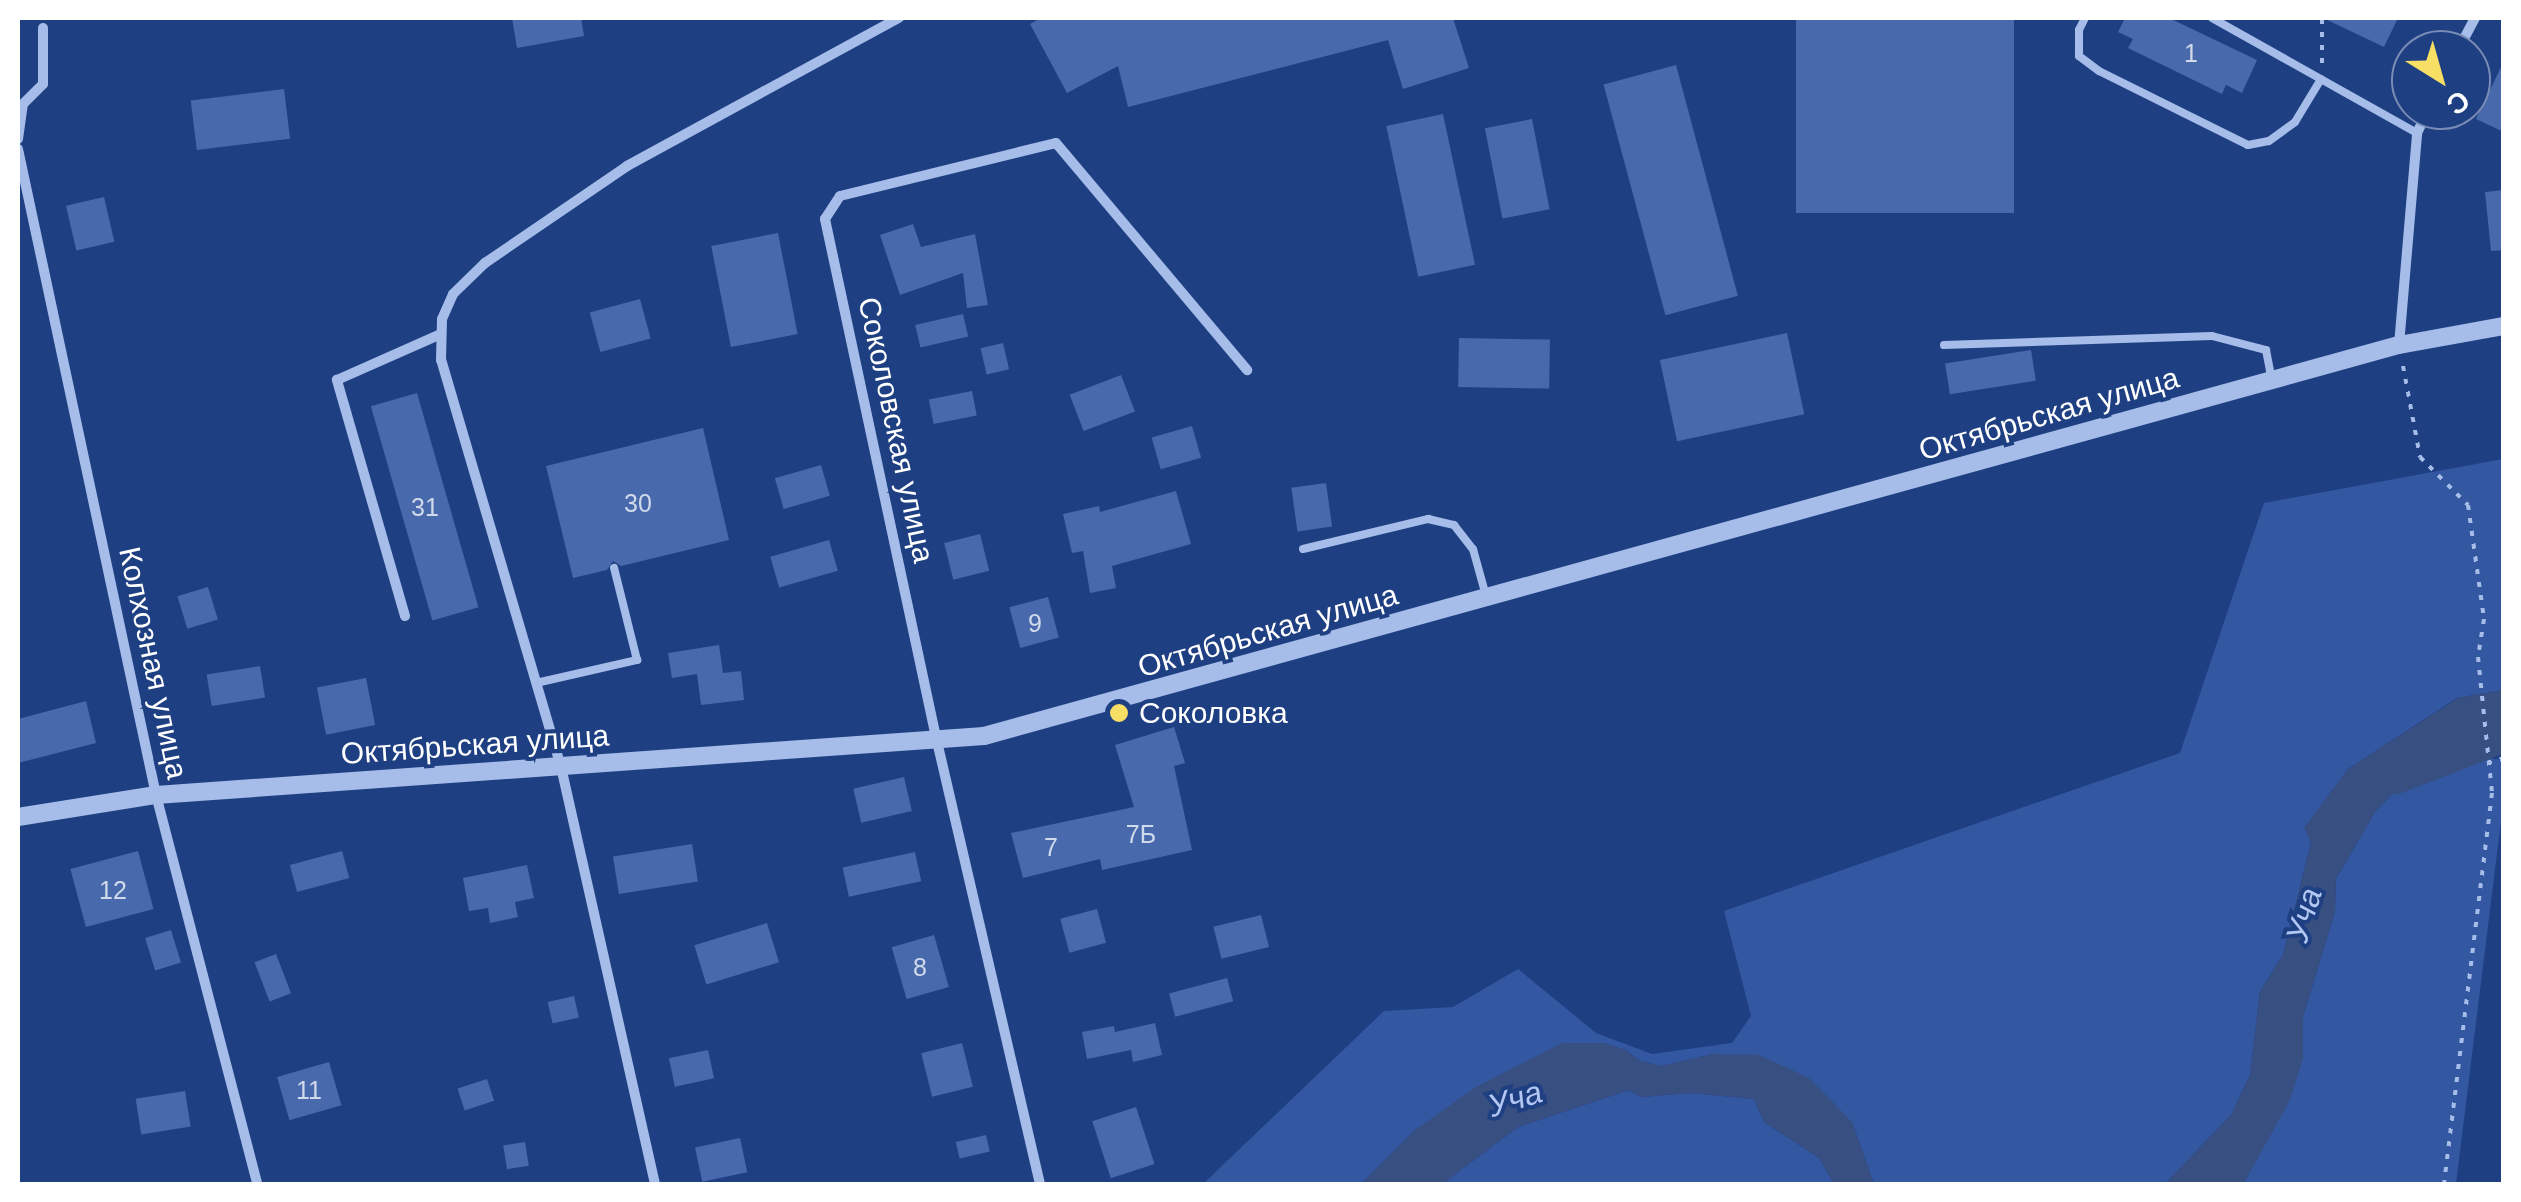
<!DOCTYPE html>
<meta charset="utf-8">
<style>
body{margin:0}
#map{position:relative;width:2521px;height:1202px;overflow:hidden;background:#1f3f83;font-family:Arial,sans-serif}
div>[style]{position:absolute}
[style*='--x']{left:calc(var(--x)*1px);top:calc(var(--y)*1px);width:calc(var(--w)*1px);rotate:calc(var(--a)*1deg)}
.green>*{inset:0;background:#3357a1}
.water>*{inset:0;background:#384f81}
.river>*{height:40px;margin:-20px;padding:0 20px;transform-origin:20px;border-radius:20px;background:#384f81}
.building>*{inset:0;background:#4869ac;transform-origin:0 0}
.path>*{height:4px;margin-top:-2px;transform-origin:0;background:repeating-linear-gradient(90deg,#a6bde9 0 5px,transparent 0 13px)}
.service>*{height:8px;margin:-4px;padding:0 4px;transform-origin:4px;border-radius:4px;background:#a6bde9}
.minor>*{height:10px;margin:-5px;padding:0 5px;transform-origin:5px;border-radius:5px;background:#a6bde9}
.tertiary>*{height:18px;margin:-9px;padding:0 9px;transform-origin:9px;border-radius:9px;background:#a6bde9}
.dots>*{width:28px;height:28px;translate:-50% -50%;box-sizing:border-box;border:5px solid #1f3f83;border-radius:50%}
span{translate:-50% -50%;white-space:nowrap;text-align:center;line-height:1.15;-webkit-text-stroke:8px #1f3f83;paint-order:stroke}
.number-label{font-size:25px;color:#d1daea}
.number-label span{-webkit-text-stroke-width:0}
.street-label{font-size:30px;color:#fff}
.poi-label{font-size:30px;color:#fff}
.left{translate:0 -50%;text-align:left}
.water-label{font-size:32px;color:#b2c7f1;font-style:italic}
.frame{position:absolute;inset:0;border:20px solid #fff;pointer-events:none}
.north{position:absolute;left:2391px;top:30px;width:100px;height:100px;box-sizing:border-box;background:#1f3f83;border:2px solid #798cb5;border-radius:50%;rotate:143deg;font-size:28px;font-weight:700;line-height:40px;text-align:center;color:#fff}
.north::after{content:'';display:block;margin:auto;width:35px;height:45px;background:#f7df66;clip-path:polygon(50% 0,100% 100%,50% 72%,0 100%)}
</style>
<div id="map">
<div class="green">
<div style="clip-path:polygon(2503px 459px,2503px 690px,2457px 698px,2348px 769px,2305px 827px,2311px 842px,2283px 955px,2260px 991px,2250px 1075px,2231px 1115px,2165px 1184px,1874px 1184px,1852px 1122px,1713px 1054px,1662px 1066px,1640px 1061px,1626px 1050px,1603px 1043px,1562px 1044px,1415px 1130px,1361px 1184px,1203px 1184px,1384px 1011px,1453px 1007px,1518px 969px,1596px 1033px,1652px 1054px,1732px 1043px,1751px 1016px,1724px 911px,2180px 753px,2264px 503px)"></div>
<div style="clip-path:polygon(2451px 752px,2503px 760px,2503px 805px,2456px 1184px,2236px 1184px,2244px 1183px,2253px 1166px,2303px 1058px,2303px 1017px,2335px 911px,2336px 879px,2375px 812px,2397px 789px)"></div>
<div style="clip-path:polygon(1629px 1090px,1641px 1097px,1690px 1093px,1754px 1099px,1764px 1122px,1819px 1158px,1834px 1184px,1442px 1184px,1518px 1127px)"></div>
</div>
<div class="water">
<div style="clip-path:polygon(2503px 690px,2503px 754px,2451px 752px,2397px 789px,2375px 812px,2336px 879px,2335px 911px,2303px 1017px,2303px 1058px,2290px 1100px,2244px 1183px,2165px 1184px,2231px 1115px,2250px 1075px,2260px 991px,2283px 955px,2311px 843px,2304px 828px,2348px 769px,2458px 698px)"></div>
<div style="clip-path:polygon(1562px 1043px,1603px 1043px,1626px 1050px,1640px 1061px,1662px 1066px,1713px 1054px,1759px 1055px,1809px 1078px,1852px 1122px,1874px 1184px,1834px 1184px,1819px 1158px,1764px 1122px,1754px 1099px,1690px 1093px,1641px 1097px,1629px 1090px,1518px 1127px,1442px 1184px,1361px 1184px,1415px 1130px,1476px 1087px)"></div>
</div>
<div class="river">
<div style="--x:2395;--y:774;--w:117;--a:-21.1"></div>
</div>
<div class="building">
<div style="clip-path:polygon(512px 18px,581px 18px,584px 36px,517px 48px)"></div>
<div style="clip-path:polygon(1041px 18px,1453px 18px,1469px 68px,1403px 89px,1388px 40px,1128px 107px,1118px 66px,1067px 93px,1030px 24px)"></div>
<div style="left:1796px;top:18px;width:218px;height:195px"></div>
<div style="clip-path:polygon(2125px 18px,2169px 18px,2257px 60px,2242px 93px,2226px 85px,2222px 94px,2128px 48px,2133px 39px,2118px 32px)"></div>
<div style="clip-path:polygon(2323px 18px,2398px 18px,2384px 47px)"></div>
<div style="clip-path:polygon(2504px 61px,2504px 132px,2476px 119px)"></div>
<div style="left:1676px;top:65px;width:239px;height:75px;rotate:75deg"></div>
<div style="left:284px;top:89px;width:50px;height:94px;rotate:83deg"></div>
<div style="left:1443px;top:114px;width:154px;height:58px;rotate:78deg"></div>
<div style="left:1532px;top:119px;width:92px;height:48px;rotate:79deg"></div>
<div style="clip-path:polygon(2504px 190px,2504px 250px,2491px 251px,2485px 192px)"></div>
<div style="left:104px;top:197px;width:46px;height:39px;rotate:77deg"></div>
<div style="clip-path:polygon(913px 224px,921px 247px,975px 234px,988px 305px,967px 308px,963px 273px,900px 295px,880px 235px)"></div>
<div style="left:778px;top:233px;width:103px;height:68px;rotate:79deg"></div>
<div style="left:640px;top:299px;width:41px;height:52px;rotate:75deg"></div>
<div style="left:963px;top:314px;width:23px;height:49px;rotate:77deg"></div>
<div style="left:1787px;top:333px;width:83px;height:130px;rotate:78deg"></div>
<div style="left:1459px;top:338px;width:91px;height:49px;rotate:1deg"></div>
<div style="left:1003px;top:343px;width:27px;height:23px;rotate:77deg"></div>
<div style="left:2031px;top:350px;width:31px;height:87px;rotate:81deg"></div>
<div style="left:1121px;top:375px;width:39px;height:55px;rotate:69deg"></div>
<div style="left:972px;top:391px;width:25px;height:44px;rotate:79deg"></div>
<div style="left:417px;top:393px;width:223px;height:48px;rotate:74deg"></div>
<div style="left:1192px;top:426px;width:33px;height:42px;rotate:74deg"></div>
<div style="clip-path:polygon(703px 428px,729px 540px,621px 566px,613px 561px,607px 570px,573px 578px,546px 466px)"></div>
<div style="left:821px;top:465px;width:32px;height:48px;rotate:74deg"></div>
<div style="left:1326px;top:483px;width:44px;height:35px;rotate:82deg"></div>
<div style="clip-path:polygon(1176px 491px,1191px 544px,1112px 566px,1116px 588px,1090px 593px,1083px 551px,1072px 553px,1063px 514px,1099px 506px,1100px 512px)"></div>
<div style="left:980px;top:534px;width:38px;height:37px;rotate:76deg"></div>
<div style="left:829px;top:540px;width:32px;height:61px;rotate:74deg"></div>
<div style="left:208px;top:587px;width:34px;height:32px;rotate:73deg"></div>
<div style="left:1048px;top:597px;width:42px;height:40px;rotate:75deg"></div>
<div style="clip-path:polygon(719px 645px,723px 673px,741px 671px,744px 700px,701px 705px,697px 674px,672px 678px,668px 653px)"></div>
<div style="left:260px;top:666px;width:32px;height:54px;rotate:81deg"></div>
<div style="left:366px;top:678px;width:48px;height:50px;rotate:79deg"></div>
<div style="clip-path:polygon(86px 701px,96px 743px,18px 763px,18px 719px)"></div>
<div style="clip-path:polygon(1174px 727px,1185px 763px,1174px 766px,1192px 850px,1102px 870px,1100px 859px,1023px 878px,1011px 833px,1134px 807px,1115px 745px)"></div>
<div style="left:904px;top:777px;width:35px;height:52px;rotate:77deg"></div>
<div style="left:692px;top:844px;width:38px;height:80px;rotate:81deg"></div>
<div style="left:138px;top:851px;width:60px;height:70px;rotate:75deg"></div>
<div style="left:342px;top:851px;width:28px;height:54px;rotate:75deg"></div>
<div style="left:915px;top:852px;width:30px;height:74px;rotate:78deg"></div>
<div style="clip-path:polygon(527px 865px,534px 898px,515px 902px,518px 917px,490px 923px,488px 908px,469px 911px,463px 878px)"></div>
<div style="left:1097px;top:909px;width:35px;height:38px;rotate:75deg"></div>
<div style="left:1261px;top:915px;width:33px;height:49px;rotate:76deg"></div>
<div style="left:767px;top:923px;width:41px;height:76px;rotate:73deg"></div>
<div style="left:171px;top:930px;width:34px;height:27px;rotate:73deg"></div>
<div style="left:934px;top:935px;width:54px;height:44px;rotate:74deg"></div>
<div style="left:276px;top:954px;width:42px;height:23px;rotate:69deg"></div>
<div style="left:1227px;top:978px;width:24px;height:60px;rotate:75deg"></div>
<div style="left:574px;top:996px;width:22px;height:27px;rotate:77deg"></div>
<div style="clip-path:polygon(1155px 1023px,1162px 1055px,1133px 1062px,1131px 1050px,1087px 1059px,1082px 1032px,1114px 1026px,1115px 1032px)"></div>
<div style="left:962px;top:1043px;width:45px;height:42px;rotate:76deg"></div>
<div style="left:708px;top:1050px;width:29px;height:40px;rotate:78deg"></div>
<div style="left:329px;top:1062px;width:45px;height:54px;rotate:74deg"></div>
<div style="left:487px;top:1079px;width:23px;height:31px;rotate:72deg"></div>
<div style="left:185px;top:1091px;width:36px;height:50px;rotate:81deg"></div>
<div style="left:1136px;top:1107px;width:60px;height:46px;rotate:72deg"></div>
<div style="left:986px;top:1135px;width:17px;height:31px;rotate:77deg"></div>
<div style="left:740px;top:1138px;width:35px;height:46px;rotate:78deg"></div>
<div style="left:525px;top:1142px;width:24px;height:22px;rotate:81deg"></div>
</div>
<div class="path">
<div style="--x:2322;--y:63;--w:45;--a:-90"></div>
<div style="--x:2403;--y:366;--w:93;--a:79.4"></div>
<div style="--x:2420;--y:457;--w:68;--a:45"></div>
<div style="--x:2468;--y:505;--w:115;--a:82"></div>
<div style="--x:2484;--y:619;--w:38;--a:99"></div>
<div style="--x:2478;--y:657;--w:137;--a:84.1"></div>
<div style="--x:2492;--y:793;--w:394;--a:97"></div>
<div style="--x:2487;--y:763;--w:18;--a:-16"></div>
</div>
<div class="service">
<div style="--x:2085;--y:18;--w:13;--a:117"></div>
<div style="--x:2079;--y:30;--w:26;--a:90"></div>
<div style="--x:2079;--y:56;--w:25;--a:37"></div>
<div style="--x:2099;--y:71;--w:166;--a:26.4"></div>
<div style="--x:2248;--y:145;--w:21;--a:-11"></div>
<div style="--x:2269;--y:141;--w:32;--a:-36"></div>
<div style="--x:2295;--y:122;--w:50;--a:-58.8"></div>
<div style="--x:2212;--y:18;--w:235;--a:29.3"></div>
<div style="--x:1944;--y:345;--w:268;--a:-1.9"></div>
<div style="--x:2212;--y:336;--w:56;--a:14.5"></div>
<div style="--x:2266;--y:350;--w:31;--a:79"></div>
<div style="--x:1303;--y:549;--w:129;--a:-13.5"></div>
<div style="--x:1428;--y:519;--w:27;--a:13"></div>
<div style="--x:1454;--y:525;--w:31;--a:52"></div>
<div style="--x:1473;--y:549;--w:49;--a:74.5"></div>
<div style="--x:536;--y:683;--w:104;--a:-12.8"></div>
<div style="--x:637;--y:660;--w:95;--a:-104"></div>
</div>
<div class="minor">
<div style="--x:2458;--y:50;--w:36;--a:-62"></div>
<div style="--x:18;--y:139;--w:35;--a:-82"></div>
<div style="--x:23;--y:104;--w:28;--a:-45"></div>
<div style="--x:43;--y:84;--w:56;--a:-90"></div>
<div style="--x:18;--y:149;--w:661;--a:77.94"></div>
<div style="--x:156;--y:795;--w:402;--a:75.4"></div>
<div style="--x:2399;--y:345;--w:213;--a:-85.1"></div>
<div style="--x:2417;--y:133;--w:25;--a:-64"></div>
<div style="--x:405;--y:616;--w:246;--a:-106.1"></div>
<div style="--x:337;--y:380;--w:114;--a:-23.9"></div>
<div style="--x:655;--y:1184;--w:427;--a:-102.7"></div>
<div style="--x:561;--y:767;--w:424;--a:-106.4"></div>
<div style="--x:441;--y:360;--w:41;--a:-88.6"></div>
<div style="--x:442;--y:319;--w:27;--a:-66"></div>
<div style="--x:453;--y:294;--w:45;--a:-44.1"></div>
<div style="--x:485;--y:263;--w:172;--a:-34.3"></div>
<div style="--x:627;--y:166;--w:310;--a:-28.6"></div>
<div style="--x:1040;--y:1184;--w:454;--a:-103.1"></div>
<div style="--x:937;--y:742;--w:535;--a:-102.09"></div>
<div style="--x:825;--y:219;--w:27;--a:-57"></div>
<div style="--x:840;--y:196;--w:222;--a:-13.8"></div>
<div style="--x:1056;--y:143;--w:297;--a:49.9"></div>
</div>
<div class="tertiary">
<div style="--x:18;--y:817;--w:140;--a:-9.1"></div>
<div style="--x:156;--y:795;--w:830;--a:-4.08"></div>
<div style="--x:984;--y:736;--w:1468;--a:-15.45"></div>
<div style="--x:2399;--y:345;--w:107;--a:-10.3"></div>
</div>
<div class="dots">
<div style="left:1119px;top:713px;background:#f7df66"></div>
</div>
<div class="number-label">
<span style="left:2191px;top:53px">1</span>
<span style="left:638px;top:503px">30</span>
<span style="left:425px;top:507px">31</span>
<span style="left:1035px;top:623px">9</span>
<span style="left:1141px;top:834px">7Б</span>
<span style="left:1051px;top:847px">7</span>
<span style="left:113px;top:890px">12</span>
<span style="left:920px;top:967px">8</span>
<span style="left:309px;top:1090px">11</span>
</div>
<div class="street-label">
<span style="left:2049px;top:414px;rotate:-16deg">Октябрьская улица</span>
<span style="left:896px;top:430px;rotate:78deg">Соколовская улица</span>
<span style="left:1268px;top:631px;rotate:-16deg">Октябрьская улица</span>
<span style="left:153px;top:663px;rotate:78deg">Колхозная улица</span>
<span style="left:475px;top:745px;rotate:-4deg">Октябрьская улица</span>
</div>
<div class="poi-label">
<span class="left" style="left:1139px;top:713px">Соколовка</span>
</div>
<div class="water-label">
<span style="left:2304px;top:915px;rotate:-73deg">Уча</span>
<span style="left:1515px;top:1099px;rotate:-17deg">Уча</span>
</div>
<div class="frame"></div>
<div class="north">С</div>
</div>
